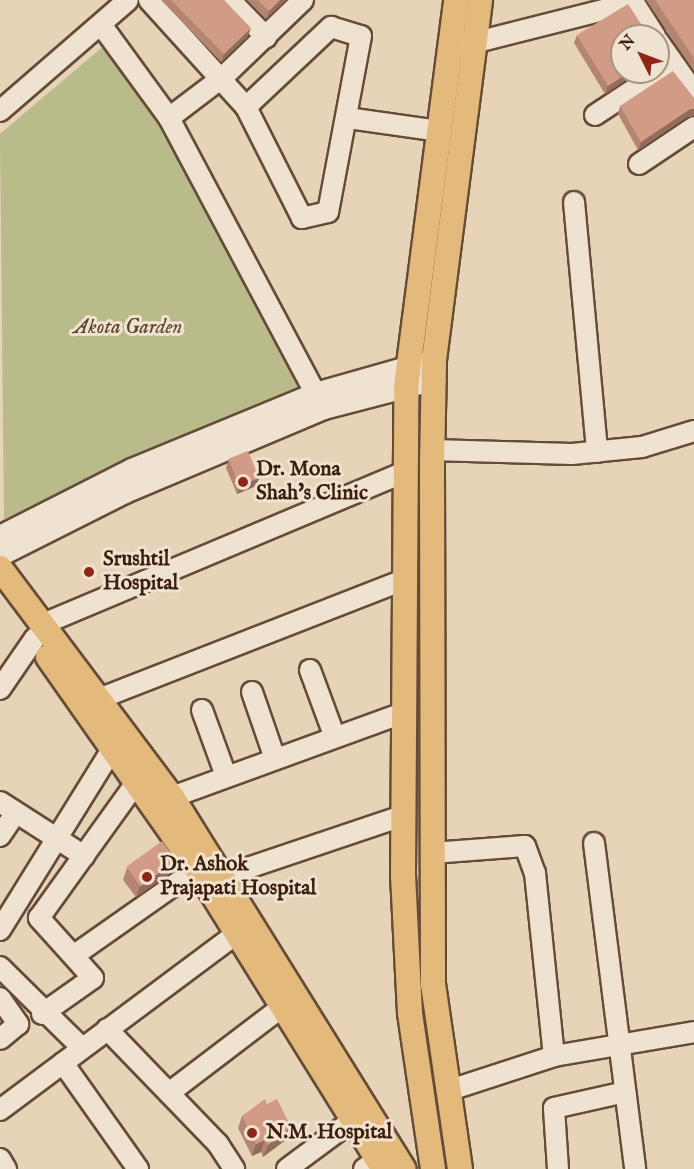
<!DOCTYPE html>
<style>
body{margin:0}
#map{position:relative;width:694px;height:1169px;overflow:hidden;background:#e6d3b8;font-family:"IM FELL English",serif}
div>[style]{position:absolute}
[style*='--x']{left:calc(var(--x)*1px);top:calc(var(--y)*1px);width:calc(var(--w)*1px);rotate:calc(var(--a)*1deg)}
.green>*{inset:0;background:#b9bb8b}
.roads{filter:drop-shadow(2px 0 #664b36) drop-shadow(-2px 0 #664b36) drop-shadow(0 2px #664b36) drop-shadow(0 -2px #664b36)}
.minor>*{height:20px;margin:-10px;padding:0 10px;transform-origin:10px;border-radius:10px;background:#efe2d1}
.major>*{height:24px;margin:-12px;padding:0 12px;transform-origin:12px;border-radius:12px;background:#e3ba7c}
.wall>*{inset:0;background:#b58573}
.shaded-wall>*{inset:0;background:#936c5e}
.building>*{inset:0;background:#d29b86;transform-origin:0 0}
.dots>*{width:16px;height:16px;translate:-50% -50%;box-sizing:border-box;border:3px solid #efe2d1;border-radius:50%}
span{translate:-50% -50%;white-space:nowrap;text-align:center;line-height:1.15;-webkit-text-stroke:6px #efe2d1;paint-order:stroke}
.park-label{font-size:21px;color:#5b452a;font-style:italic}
.poi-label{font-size:21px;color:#3c1e0a;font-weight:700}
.left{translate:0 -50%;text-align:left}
.north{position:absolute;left:610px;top:24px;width:60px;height:60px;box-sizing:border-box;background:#efe2d1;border:2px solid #a79481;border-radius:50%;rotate:312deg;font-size:16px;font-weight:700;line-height:24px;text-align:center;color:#3c1e0a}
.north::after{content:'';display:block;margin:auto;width:21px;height:27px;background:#8f2418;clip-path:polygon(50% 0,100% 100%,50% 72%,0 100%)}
</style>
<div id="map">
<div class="green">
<div style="clip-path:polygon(106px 44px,157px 110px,303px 394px,4px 519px,0 134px)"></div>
</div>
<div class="roads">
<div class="minor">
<div style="--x:149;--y:0;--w:144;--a:47.8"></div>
<div style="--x:230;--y:0;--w:52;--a:45.8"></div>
<div style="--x:632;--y:0;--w:43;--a:57.4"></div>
<div style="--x:102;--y:26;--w:114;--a:53.9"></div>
<div style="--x:169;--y:118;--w:324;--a:62"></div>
<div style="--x:331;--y:27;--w:31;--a:17"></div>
<div style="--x:361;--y:36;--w:179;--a:100.6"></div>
<div style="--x:328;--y:212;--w:27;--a:167"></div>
<div style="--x:302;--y:218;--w:124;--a:-116.8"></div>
<div style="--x:246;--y:107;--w:117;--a:-43.3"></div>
<div style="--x:658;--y:41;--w:62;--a:54.8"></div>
<div style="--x:461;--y:46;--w:151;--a:-14.2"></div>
<div style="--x:607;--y:9;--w:17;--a:-31"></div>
<div style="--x:0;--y:111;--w:169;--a:-40.9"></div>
<div style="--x:595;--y:115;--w:92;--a:-33.5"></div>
<div style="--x:169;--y:118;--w:68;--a:-37.2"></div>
<div style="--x:223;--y:77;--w:111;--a:-43.9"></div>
<div style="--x:348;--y:118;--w:92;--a:8.1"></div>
<div style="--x:639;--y:164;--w:66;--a:-33.9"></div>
<div style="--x:574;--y:202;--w:251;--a:84.7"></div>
<div style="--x:432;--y:450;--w:140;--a:1.6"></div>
<div style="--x:572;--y:454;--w:70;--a:-5.7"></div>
<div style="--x:642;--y:447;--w:54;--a:-17.1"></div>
<div style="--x:0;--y:536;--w:148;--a:-26.9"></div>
<div style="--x:132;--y:469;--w:199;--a:-22.4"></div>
<div style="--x:316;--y:393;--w:109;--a:-15.9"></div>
<div style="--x:0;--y:556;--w:140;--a:-26.7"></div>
<div style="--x:125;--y:493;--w:216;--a:-22.9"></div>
<div style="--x:324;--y:409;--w:115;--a:-14.6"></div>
<div style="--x:43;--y:624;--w:393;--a:-22.8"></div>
<div style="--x:310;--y:670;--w:69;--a:69.7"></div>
<div style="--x:0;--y:689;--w:62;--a:-55.5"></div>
<div style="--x:252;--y:692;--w:68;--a:71"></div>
<div style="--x:101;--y:698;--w:324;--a:-21.3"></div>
<div style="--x:202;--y:710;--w:70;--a:70"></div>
<div style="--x:172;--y:797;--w:246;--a:-20"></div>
<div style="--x:0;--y:802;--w:100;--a:32.7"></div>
<div style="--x:0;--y:836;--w:27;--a:-56"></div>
<div style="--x:594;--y:843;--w:329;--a:82.8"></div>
<div style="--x:432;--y:853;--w:93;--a:-4.3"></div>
<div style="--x:525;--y:846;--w:29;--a:70"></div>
<div style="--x:535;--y:873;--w:184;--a:84.1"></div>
<div style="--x:224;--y:876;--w:188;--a:-18.6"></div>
<div style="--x:0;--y:930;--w:216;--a:-58.2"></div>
<div style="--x:76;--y:954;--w:148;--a:-35.1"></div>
<div style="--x:0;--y:967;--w:115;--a:44.6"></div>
<div style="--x:0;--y:998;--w:32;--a:55"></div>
<div style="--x:18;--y:1024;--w:23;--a:140"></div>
<div style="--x:42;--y:1014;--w:62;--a:-35.2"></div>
<div style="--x:93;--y:978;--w:81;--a:-132"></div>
<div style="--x:39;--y:918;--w:170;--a:-54.3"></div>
<div style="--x:107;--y:1029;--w:160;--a:46"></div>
<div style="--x:218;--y:1144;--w:30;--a:57"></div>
<div style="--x:63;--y:1063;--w:130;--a:54.7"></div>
<div style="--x:447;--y:1091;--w:113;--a:-18.1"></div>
<div style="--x:554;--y:1056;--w:142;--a:-9.7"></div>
<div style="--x:169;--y:1093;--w:143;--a:-37.3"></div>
<div style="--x:0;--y:1110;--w:294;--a:-36.7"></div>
<div style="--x:0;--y:1159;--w:12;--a:59"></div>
<div style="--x:287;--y:1169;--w:82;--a:-36.6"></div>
<div style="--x:364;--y:1169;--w:17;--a:-33"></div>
<div style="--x:558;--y:1169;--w:61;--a:-93.8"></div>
<div style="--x:554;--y:1108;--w:73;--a:-12.7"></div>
</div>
<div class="major">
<div style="--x:0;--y:568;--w:286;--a:53.1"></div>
<div style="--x:172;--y:797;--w:438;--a:58.1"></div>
<div style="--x:48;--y:657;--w:259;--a:54.9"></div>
<div style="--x:197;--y:869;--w:354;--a:58.1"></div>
<div style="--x:433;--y:1169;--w:158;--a:-98.4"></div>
<div style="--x:410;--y:1013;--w:137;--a:-92.9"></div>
<div style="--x:403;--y:876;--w:489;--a:-89.6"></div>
<div style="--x:406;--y:387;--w:390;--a:-82.6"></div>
<div style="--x:460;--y:1169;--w:186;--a:-98.3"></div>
<div style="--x:433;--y:985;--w:519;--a:-90.11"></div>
<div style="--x:432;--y:466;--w:106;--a:-88.9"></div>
<div style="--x:434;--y:360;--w:363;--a:-82.7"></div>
</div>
</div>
<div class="wall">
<div style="clip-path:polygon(161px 0,224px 0,248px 36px,221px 62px)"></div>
<div style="clip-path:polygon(247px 0,286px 0,266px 19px)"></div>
<div style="clip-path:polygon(646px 0,694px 0,694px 71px)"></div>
<div style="clip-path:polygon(577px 35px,622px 72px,638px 72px,605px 94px,574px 43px)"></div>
<div style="clip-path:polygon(694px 98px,694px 116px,687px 117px,638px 150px,618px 114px,620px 106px)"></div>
<div style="clip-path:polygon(229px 459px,259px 478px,256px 486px,237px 494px,226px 468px)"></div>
<div style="clip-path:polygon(127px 868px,172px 872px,136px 897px,123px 880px)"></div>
<div style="clip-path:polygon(267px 1104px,291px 1127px,287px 1139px,263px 1157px,261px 1152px,252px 1156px,238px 1128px,242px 1116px)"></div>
</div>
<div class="shaded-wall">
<div style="clip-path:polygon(280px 0,286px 0,266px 19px,269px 11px)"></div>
<div style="clip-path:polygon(251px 28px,248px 36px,221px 62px,224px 54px)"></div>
<div style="clip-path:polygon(629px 72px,638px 72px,605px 94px,608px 86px)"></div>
<div style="clip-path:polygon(690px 109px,694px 109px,694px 116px,687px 117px,638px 150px,641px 142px)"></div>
<div style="clip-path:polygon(259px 478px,256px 486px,237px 494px,240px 486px)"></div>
<div style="clip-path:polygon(176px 860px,172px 872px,136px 897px,140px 885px)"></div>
<div style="clip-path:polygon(291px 1127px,287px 1139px,263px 1157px,268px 1145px)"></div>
<div style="clip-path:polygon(265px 1140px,261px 1152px,252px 1156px,256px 1144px)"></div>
</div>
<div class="building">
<div style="clip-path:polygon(171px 0,224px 0,251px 28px,224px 54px)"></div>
<div style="clip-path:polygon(258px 0,280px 0,269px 11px)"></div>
<div style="clip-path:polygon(655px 0,694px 0,694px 58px)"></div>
<div style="clip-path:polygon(628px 4px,649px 36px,622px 36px,622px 72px,629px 72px,608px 86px,577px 35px)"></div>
<div style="clip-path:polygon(673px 71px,694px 98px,694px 109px,690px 109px,641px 142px,620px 106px)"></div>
<div style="left:248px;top:451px;width:29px;height:21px;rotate:68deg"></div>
<div style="left:162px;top:841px;width:24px;height:44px;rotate:54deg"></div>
<div style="clip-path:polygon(265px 1099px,267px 1104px,277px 1099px,291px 1127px,268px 1145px,265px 1140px,256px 1144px,242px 1116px)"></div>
</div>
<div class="dots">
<div style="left:243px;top:482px;background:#8f2418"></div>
<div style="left:89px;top:572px;background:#8f2418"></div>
<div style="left:147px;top:877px;background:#8f2418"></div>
<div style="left:252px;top:1133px;background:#8f2418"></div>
</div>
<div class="park-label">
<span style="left:128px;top:328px">Akota Garden</span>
</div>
<div class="poi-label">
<span class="left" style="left:256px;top:482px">Dr. Mona<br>Shah's Clinic</span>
<span class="left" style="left:103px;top:572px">Srushtil<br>Hospital</span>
<span class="left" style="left:160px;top:877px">Dr. Ashok<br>Prajapati Hospital</span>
<span class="left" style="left:266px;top:1133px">N.M. Hospital</span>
</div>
<div class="north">N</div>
</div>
